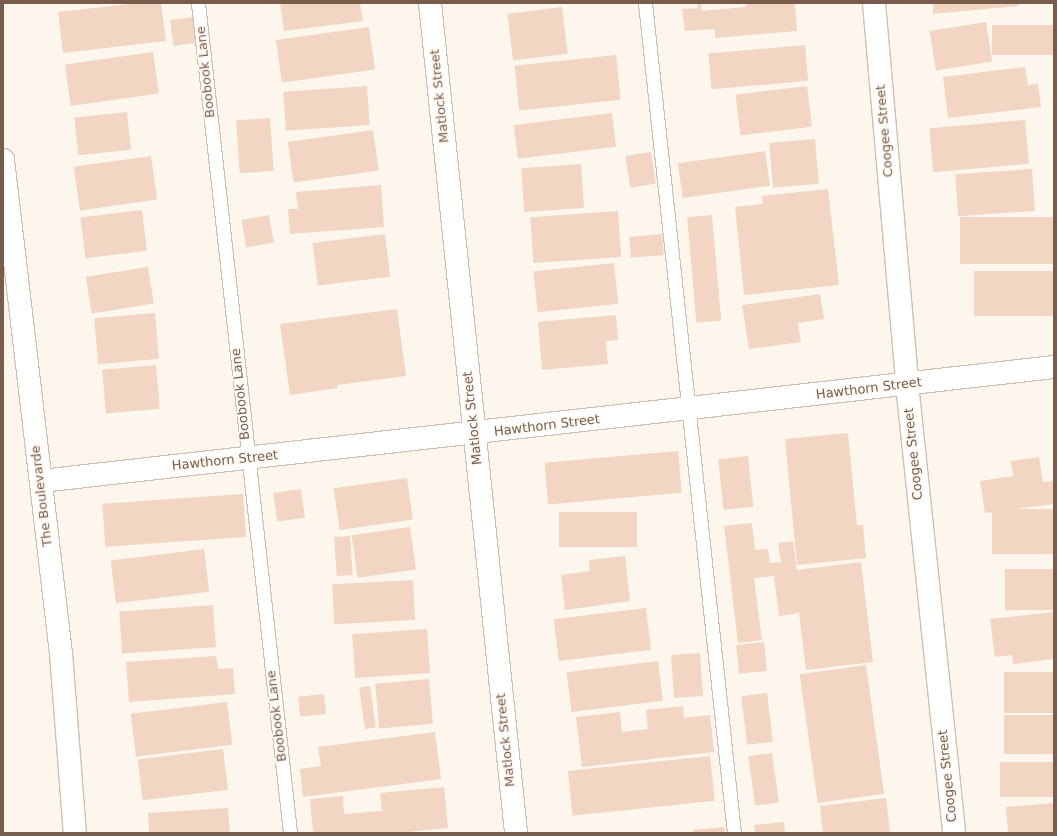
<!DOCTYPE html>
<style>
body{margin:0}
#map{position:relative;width:1057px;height:836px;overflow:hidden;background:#fdf6ec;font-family:"DejaVu Sans",sans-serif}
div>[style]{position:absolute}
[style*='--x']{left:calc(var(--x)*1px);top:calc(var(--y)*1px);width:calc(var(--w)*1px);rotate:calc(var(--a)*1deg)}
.building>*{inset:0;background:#f3d5c3;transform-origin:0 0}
.roads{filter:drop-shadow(1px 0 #d1beb0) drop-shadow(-1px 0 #d1beb0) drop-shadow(0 1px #d1beb0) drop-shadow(0 -1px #d1beb0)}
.lane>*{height:13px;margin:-6.5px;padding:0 6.5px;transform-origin:6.5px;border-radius:6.5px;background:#fff}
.street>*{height:22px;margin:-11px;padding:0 11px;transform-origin:11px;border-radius:11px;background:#fff}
span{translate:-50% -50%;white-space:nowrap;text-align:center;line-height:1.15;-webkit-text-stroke:3.5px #fffaf3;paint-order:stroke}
.street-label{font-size:13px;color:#7a5c4d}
.frame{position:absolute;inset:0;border:4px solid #7a5c4d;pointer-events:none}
</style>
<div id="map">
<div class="building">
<div style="clip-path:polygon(138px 3px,161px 3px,166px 41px,63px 53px,58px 12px)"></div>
<div style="clip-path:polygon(280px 3px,360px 3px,363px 21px,284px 31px)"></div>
<div style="clip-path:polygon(697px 3px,701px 3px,702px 11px,746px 7px,746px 3px,795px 3px,797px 31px,715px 38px,715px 29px,685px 31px,682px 9px,698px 8px)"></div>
<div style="clip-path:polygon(933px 3px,1019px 3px,1019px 6px,933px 14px)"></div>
<div style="left:562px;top:7px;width:47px;height:55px;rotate:83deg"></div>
<div style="left:194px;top:17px;width:26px;height:24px;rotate:83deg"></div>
<div style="left:986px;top:22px;width:40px;height:57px;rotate:81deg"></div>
<div style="left:1054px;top:25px;width:30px;height:62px;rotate:90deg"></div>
<div style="left:369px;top:27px;width:43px;height:94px;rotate:82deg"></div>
<div style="left:805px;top:45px;width:36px;height:97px;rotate:85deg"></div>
<div style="left:153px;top:52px;width:42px;height:89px;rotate:82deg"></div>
<div style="left:616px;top:55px;width:45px;height:102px;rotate:84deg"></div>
<div style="clip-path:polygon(1025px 67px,1028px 85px,1038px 84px,1041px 107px,948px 118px,943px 77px)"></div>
<div style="left:367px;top:86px;width:39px;height:84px;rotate:86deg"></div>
<div style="left:807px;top:86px;width:41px;height:72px;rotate:83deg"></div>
<div style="left:127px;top:112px;width:38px;height:53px;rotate:84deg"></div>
<div style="left:612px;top:113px;width:34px;height:99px;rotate:83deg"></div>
<div style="left:270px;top:118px;width:53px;height:34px;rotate:86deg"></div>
<div style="left:1025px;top:120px;width:44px;height:96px;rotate:85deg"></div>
<div style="left:373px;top:130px;width:41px;height:86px;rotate:82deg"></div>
<div style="left:815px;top:139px;width:45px;height:46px;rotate:85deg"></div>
<div style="left:765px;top:151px;width:35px;height:88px;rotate:82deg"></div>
<div style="left:651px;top:152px;width:32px;height:26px;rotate:81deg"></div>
<div style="left:151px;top:156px;width:44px;height:78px;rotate:82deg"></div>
<div style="left:581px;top:164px;width:44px;height:60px;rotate:86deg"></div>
<div style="left:1032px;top:169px;width:42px;height:77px;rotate:86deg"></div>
<div style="clip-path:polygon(381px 185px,384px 227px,290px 234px,288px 209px,298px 209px,296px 192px)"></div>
<div style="clip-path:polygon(828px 189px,839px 285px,744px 295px,735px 207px,763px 204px,762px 196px)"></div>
<div style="left:142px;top:210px;width:41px;height:62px;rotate:83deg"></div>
<div style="left:618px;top:211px;width:46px;height:88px;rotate:86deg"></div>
<div style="left:269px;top:215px;width:28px;height:28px;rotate:80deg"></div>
<div style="left:712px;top:215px;width:106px;height:25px;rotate:85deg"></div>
<div style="left:1054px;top:217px;width:47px;height:94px;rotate:90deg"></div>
<div style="left:385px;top:234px;width:43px;height:73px;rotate:83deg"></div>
<div style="left:662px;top:234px;width:21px;height:33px;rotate:85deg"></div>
<div style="left:614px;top:263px;width:41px;height:81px;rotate:84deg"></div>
<div style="left:148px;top:267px;width:37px;height:63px;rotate:81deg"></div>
<div style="left:1054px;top:271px;width:45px;height:80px;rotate:90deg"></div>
<div style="clip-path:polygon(820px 294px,824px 319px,798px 323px,801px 342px,749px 349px,742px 305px)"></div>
<div style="clip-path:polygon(397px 309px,406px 376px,337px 385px,338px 388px,290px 395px,280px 324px)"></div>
<div style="left:155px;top:313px;width:46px;height:61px;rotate:85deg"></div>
<div style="clip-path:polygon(616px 315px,618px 340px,606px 341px,608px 364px,542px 370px,538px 322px)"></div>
<div style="left:156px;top:365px;width:44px;height:54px;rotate:85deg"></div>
<div style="clip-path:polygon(848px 433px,857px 525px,863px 525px,866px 558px,797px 565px,785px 439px)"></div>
<div style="left:678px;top:451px;width:42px;height:134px;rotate:85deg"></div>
<div style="left:748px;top:456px;width:51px;height:30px;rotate:84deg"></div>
<div style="clip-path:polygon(1039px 457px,1043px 482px,1054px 481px,1054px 504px,985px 513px,980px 481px,1013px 476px,1011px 461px)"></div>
<div style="left:407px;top:478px;width:42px;height:74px;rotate:82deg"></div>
<div style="left:301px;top:489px;width:29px;height:28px;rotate:82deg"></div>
<div style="left:243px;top:494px;width:43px;height:141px;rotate:86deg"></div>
<div style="left:1054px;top:509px;width:45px;height:62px;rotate:90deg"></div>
<div style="left:637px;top:512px;width:35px;height:78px;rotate:90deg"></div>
<div style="clip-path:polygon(752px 523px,755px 550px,768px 549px,770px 563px,781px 562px,778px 543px,793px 541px,797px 570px,861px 562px,873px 662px,806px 670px,799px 613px,779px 616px,774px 576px,754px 578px,762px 640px,738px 643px,724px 526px)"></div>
<div style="left:410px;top:527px;width:43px;height:59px;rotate:82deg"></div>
<div style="left:350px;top:536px;width:39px;height:16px;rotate:86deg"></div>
<div style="left:204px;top:549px;width:43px;height:94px;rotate:83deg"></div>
<div style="clip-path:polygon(625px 556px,630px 601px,565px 610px,561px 575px,590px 571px,589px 560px)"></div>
<div style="left:1054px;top:569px;width:41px;height:49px;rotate:90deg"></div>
<div style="left:413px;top:580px;width:40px;height:81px;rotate:87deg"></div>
<div style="left:213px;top:605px;width:42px;height:94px;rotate:86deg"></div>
<div style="left:646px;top:608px;width:42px;height:93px;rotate:83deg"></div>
<div style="clip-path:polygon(1054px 612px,1054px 659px,1013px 664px,1012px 655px,995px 657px,990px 619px)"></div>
<div style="left:427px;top:629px;width:44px;height:75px;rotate:86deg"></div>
<div style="left:764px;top:642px;width:29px;height:28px;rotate:84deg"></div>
<div style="left:700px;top:653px;width:43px;height:29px;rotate:86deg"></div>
<div style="clip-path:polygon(216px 656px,218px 669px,233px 668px,235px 694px,129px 702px,126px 662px)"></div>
<div style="left:658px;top:661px;width:40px;height:92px;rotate:83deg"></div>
<div style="left:866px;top:665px;width:130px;height:67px;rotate:82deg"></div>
<div style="left:1054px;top:672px;width:41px;height:50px;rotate:90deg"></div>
<div style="left:429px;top:679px;width:45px;height:54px;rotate:85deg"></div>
<div style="left:370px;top:686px;width:42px;height:11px;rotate:82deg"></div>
<div style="left:767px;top:693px;width:49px;height:26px;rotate:83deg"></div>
<div style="left:324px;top:694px;width:20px;height:26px;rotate:84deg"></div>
<div style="left:227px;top:702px;width:43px;height:97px;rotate:83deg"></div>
<div style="clip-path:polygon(683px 706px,684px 718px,710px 715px,714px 752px,582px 767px,576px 717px,620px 712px,622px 732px,648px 729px,646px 710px)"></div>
<div style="left:1054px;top:715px;width:39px;height:50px;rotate:90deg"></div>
<div style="clip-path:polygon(435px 732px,441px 779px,303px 797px,300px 769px,321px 766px,318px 747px)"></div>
<div style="left:223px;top:749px;width:41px;height:86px;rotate:83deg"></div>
<div style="left:772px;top:753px;width:50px;height:24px;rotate:82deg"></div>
<div style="left:710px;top:756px;width:45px;height:143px;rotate:84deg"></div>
<div style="left:1054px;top:762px;width:35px;height:54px;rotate:90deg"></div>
<div style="clip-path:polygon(444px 787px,448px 828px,399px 833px,313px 833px,310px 799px,343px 796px,344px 814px,382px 811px,380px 793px)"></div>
<div style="clip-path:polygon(886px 798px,890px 833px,823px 833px,820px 806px)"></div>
<div style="clip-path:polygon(1054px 803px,1054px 833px,1008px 833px,1006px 807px)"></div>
<div style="clip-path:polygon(228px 808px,230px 833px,149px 833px,148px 813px)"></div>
<div style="clip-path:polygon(784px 822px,785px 833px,755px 833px,754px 825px)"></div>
<div style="clip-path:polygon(724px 827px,725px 833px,694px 833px,693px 830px)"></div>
</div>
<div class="roads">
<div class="lane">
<div style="--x:198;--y:3;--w:835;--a:83.67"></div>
<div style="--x:645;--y:3;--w:835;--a:83.88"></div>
</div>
<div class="street">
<div style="--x:430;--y:3;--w:834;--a:84.08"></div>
<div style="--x:874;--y:3;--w:382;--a:85"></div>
<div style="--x:907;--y:384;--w:451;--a:84"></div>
<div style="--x:3;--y:160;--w:496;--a:83.3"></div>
<div style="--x:61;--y:653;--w:181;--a:85.6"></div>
<div style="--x:41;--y:481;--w:1019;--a:-6.42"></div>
</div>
</div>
<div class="street-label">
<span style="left:206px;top:72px;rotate:-96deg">Boobook Lane</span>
<span style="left:440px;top:96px;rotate:-96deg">Matlock Street</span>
<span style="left:885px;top:131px;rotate:-95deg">Coogee Street</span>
<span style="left:869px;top:389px;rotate:-7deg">Hawthorn Street</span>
<span style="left:241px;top:394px;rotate:-96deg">Boobook Lane</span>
<span style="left:473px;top:418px;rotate:-96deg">Matlock Street</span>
<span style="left:547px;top:426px;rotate:-7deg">Hawthorn Street</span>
<span style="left:914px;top:454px;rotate:-96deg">Coogee Street</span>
<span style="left:225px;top:461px;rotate:-6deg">Hawthorn Street</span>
<span style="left:42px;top:496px;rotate:-97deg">The Boulevarde</span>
<span style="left:277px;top:716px;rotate:-97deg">Boobook Lane</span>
<span style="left:506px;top:740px;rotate:-96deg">Matlock Street</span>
<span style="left:948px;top:776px;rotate:-96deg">Coogee Street</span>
</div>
<div class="frame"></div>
</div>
